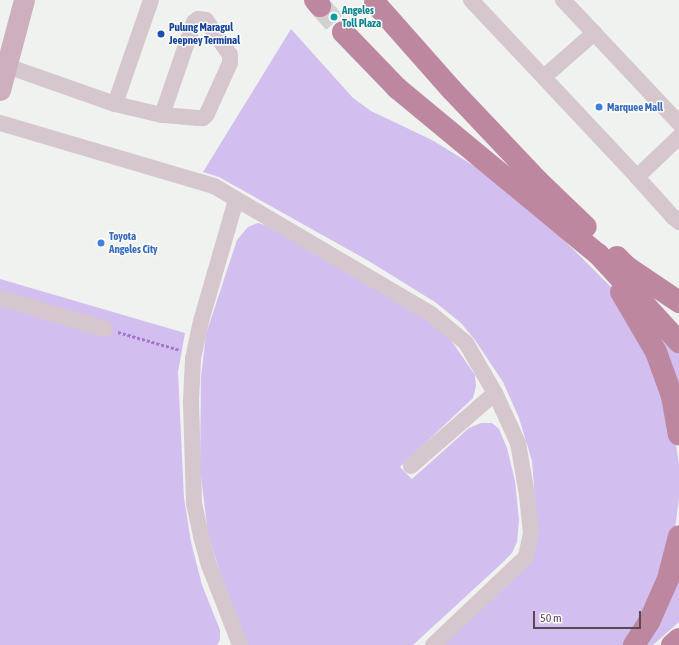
<!DOCTYPE html>
<style>
body{margin:0}
#map{position:relative;width:679px;height:645px;overflow:hidden;background:#eff2ef;font-family:"Asap Condensed",sans-serif}
div>[style]{position:absolute}
[style*='--x']{left:calc(var(--x)*1px);top:calc(var(--y)*1px);width:calc(var(--w)*1px);rotate:calc(var(--a)*1deg)}
.green>*{inset:0;background:#d2beef}
.highway-tunnel>*{height:22px;margin-top:-11px;transform-origin:0;background:repeating-linear-gradient(90deg,#d2d0d0 0 22px,transparent 0 33px)}
.path>*{height:2.5px;margin-top:-1.25px;transform-origin:0;background:repeating-linear-gradient(90deg,#a576cd 0 3px,transparent 0 5px)}
.minor>*{height:16px;margin:-8px;padding:0 8px;transform-origin:8px;border-radius:8px;background:#d6c6ce}
.major>*{height:21px;margin:-10.5px;padding:0 10.5px;transform-origin:10.5px;border-radius:10.5px;background:#ceafbe}
.highway>*{height:22px;margin:-11px;padding:0 11px;transform-origin:11px;border-radius:11px;background:#be87a0}
.dots>*{width:11px;height:11px;translate:-50% -50%;box-sizing:border-box;border:2px solid #fff;border-radius:50%}
span{translate:-50% -50%;white-space:nowrap;text-align:center;line-height:1.15;-webkit-text-stroke:3px #fff;paint-order:stroke}
.culture-label{font-size:11px;color:#0d838f;font-weight:700}
.left{translate:0 -50%;text-align:left}
.transit-label{font-size:11px;color:#164399;font-weight:700}
.shop-label{font-size:11px;color:#366cbe;font-weight:700}
.scale{position:absolute;left:533px;top:611px;width:108px;height:18px;box-sizing:border-box;border:2px solid #5d4752;border-top:0;padding-left:5px;font-size:12px;line-height:14px;white-space:nowrap;color:#5d4752;-webkit-text-stroke:3px #fff;paint-order:stroke}
</style>
<div id="map">
<div class="green">
<div style="clip-path:polygon(291px 29px,353px 98px,371px 111px,432px 140px,479px 169px,529px 205px,621px 297px,672px 418px,679px 465px,679px 497px,674px 538px,630px 645px,441px 645px,509px 584px,537px 526px,532px 461px,519px 418px,503px 382px,475px 340px,461px 323px,435px 302px,367px 260px,219px 177px,203px 172px)"></div>
<div style="clip-path:polygon(258px 223px,271px 227px,435px 324px,446px 333px,475px 375px,476px 386px,473px 398px,400px 467px,412px 479px,469px 428px,481px 423px,492px 423px,499px 429px,507px 448px,515px 481px,519px 520px,517px 542px,512px 553px,501px 564px,413px 645px,246px 645px,231px 608px,208px 534px,200px 468px,201px 377px,206px 334px,237px 240px,248px 227px)"></div>
<div style="clip-path:polygon(0 279px,185px 333px,178px 372px,184px 498px,191px 542px,202px 585px,220px 630px,220px 640px,217px 645px,0 645px)"></div>
<div style="clip-path:polygon(654px 330px,679px 350px,679px 390px)"></div>
<div style="clip-path:polygon(679px 564px,679px 622px,653px 645px,641px 645px)"></div>
</div>
<div class="highway-tunnel">
<div style="--x:320;--y:6;--w:35;--a:49"></div>
</div>
<div class="path">
<div style="--x:118;--y:332;--w:65;--a:16.2"></div>
</div>
<div class="minor">
<div style="--x:471;--y:0;--w:243;--a:46.8"></div>
<div style="--x:637;--y:177;--w:54;--a:48"></div>
<div style="--x:673;--y:217;--w:8;--a:40"></div>
<div style="--x:563;--y:0;--w:169;--a:46.7"></div>
<div style="--x:7;--y:66;--w:114;--a:19.4"></div>
<div style="--x:115;--y:104;--w:48;--a:13.2"></div>
<div style="--x:162;--y:115;--w:98;--a:-71"></div>
<div style="--x:194;--y:22;--w:5;--a:-37"></div>
<div style="--x:198;--y:19;--w:8;--a:7"></div>
<div style="--x:206;--y:20;--w:42;--a:55.6"></div>
<div style="--x:230;--y:55;--w:8;--a:90"></div>
<div style="--x:230;--y:63;--w:56;--a:114.3"></div>
<div style="--x:207;--y:114;--w:6;--a:135"></div>
<div style="--x:203;--y:118;--w:5;--a:180"></div>
<div style="--x:198;--y:118;--w:36;--a:-175"></div>
<div style="--x:544;--y:77;--w:67;--a:-41.3"></div>
<div style="--x:115;--y:104;--w:110;--a:-70.9"></div>
<div style="--x:0;--y:123;--w:223;--a:16.4"></div>
<div style="--x:214;--y:186;--w:252;--a:30.5"></div>
<div style="--x:431;--y:314;--w:45;--a:39.6"></div>
<div style="--x:466;--y:343;--w:58;--a:59.9"></div>
<div style="--x:495;--y:393;--w:55;--a:65.3"></div>
<div style="--x:518;--y:443;--w:53;--a:80.2"></div>
<div style="--x:527;--y:495;--w:38;--a:84"></div>
<div style="--x:531;--y:533;--w:25;--a:102"></div>
<div style="--x:526;--y:557;--w:128;--a:136.6"></div>
<div style="--x:637;--y:177;--w:58;--a:-43.6"></div>
<div style="--x:236;--y:200;--w:126;--a:106.1"></div>
<div style="--x:201;--y:321;--w:39;--a:102"></div>
<div style="--x:193;--y:359;--w:43;--a:92.7"></div>
<div style="--x:191;--y:402;--w:101;--a:88.3"></div>
<div style="--x:194;--y:503;--w:34;--a:78"></div>
<div style="--x:201;--y:536;--w:30;--a:75"></div>
<div style="--x:209;--y:565;--w:86;--a:68.8"></div>
<div style="--x:0;--y:298;--w:109;--a:16.4"></div>
<div style="--x:411;--y:466;--w:111;--a:-41"></div>
</div>
<div class="major">
<div style="--x:0;--y:90;--w:93;--a:-75.1"></div>
</div>
<div class="highway">
<div style="--x:315;--y:0;--w:8;--a:50"></div>
<div style="--x:375;--y:3;--w:116;--a:48.5"></div>
<div style="--x:452;--y:90;--w:125;--a:46.6"></div>
<div style="--x:538;--y:181;--w:66;--a:43.8"></div>
<div style="--x:343;--y:32;--w:78;--a:46"></div>
<div style="--x:397;--y:88;--w:261;--a:39.6"></div>
<div style="--x:598;--y:254;--w:120;--a:47.4"></div>
<div style="--x:617;--y:257;--w:14;--a:45"></div>
<div style="--x:627;--y:267;--w:63;--a:33.9"></div>
<div style="--x:621;--y:292;--w:69;--a:59.7"></div>
<div style="--x:656;--y:352;--w:47;--a:70"></div>
<div style="--x:672;--y:396;--w:39;--a:80"></div>
<div style="--x:634;--y:645;--w:27;--a:-57"></div>
<div style="--x:649;--y:622;--w:47;--a:-66.2"></div>
<div style="--x:668;--y:579;--w:44;--a:-75.7"></div>
<div style="--x:672;--y:645;--w:9;--a:-41"></div>
</div>
<div class="dots">
<div style="left:334px;top:17px;background:#0f9aa8"></div>
<div style="left:161px;top:34px;background:#1a4fb4"></div>
<div style="left:599px;top:107px;background:#3f7fe0"></div>
<div style="left:101px;top:243px;background:#3f7fe0"></div>
</div>
<div class="culture-label">
<span class="left" style="left:342px;top:17px">Angeles<br>Toll Plaza</span>
</div>
<div class="transit-label">
<span class="left" style="left:169px;top:34px">Pulung Maragul<br>Jeepney Terminal</span>
</div>
<div class="shop-label">
<span class="left" style="left:607px;top:107px">Marquee Mall</span>
<span class="left" style="left:109px;top:243px">Toyota<br>Angeles City</span>
</div>
<div class="scale">50 m</div>
</div>
